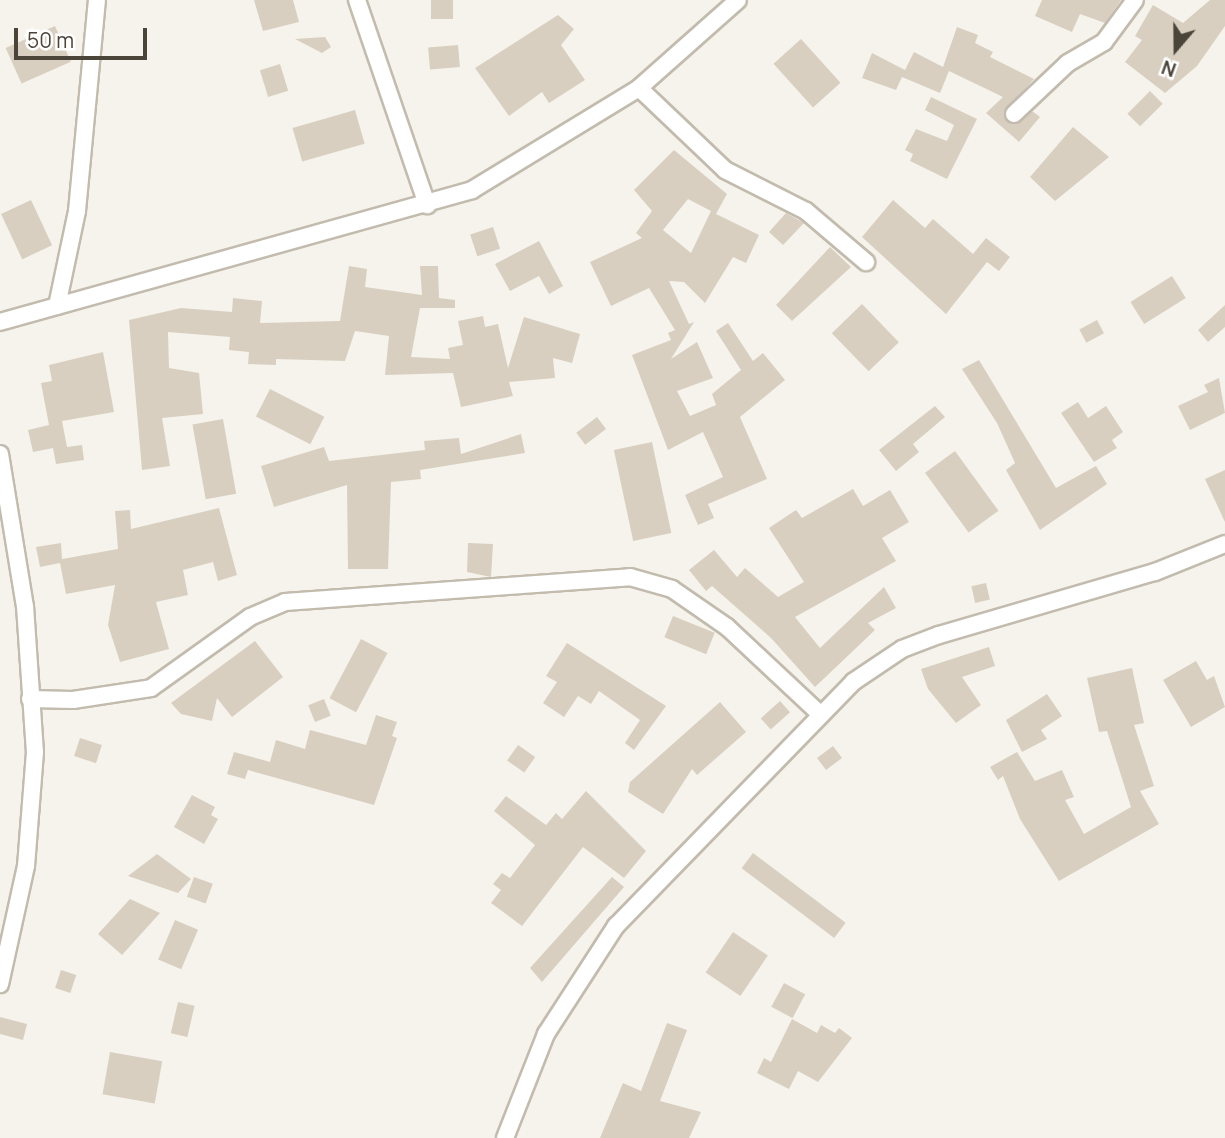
<!DOCTYPE html>
<style>
body{margin:0}
#map{position:relative;width:1225px;height:1138px;overflow:hidden;background:#f6f3ec;font-family:Manrope,sans-serif}
div>[style]{position:absolute}
[style*='--x']{left:calc(var(--x)*1px);top:calc(var(--y)*1px);width:calc(var(--w)*1px);rotate:calc(var(--a)*1deg)}
.building>*{inset:0;background:#d8cfc1;transform-origin:0 0}
.roads{filter:drop-shadow(2px 0 #c2bbae) drop-shadow(-2px 0 #c2bbae) drop-shadow(0 2px #c2bbae) drop-shadow(0 -2px #c2bbae)}
.street>*{height:16px;margin:-8px;padding:0 8px;transform-origin:8px;border-radius:8px;background:#fff}
span{translate:-50% -50%;white-space:nowrap;text-align:center;line-height:1.15;-webkit-text-stroke:5px #fff;paint-order:stroke}
.north{position:absolute;left:1141px;top:14px;width:70px;height:70px;-webkit-text-stroke:5px #fff;paint-order:stroke;rotate:200deg;font-size:19px;font-weight:700;line-height:28px;text-align:center;color:#4b4439}
.north::after{content:'';display:block;margin:auto;width:24px;height:32px;background:#4b4439;clip-path:polygon(50% 0,100% 100%,50% 72%,0 100%)}
.scale{position:absolute;left:14px;top:28px;width:133px;height:32px;box-sizing:border-box;border:4px solid #4b4439;border-top:0;padding-left:9px;font-size:21px;line-height:24px;white-space:nowrap;color:#4b4439;-webkit-text-stroke:5px #fff;paint-order:stroke}
</style>
<div id="map">
<div class="building">
<div style="clip-path:polygon(254px 0,293px 0,299px 22px,263px 31px)"></div>
<div style="left:431px;top:0;width:22px;height:19px"></div>
<div style="clip-path:polygon(1042px 0,1121px 0,1105px 23px,1080px 14px,1072px 32px,1035px 16px)"></div>
<div style="clip-path:polygon(1210px 0,1225px 0,1225px 26px,1197px 66px,1165px 93px,1125px 62px,1142px 40px,1135px 36px,1153px 5px,1183px 23px)"></div>
<div style="clip-path:polygon(558px 15px,574px 29px,561px 45px,585px 80px,549px 103px,542px 92px,509px 116px,475px 68px)"></div>
<div style="left:55px;top:26px;width:39px;height:54px;rotate:66deg"></div>
<div style="clip-path:polygon(957px 27px,978px 35px,975px 43px,993px 52px,990px 57px,1034px 79px,1004px 112px,1012px 124px,1032px 111px,1040px 117px,1019px 142px,986px 113px,1003px 97px,949px 71px,940px 93px,902px 77px,896px 90px,862px 78px,872px 53px,905px 70px,914px 52px,943px 67px)"></div>
<div style="clip-path:polygon(325px 37px,331px 47px,322px 53px,295px 39px)"></div>
<div style="left:801px;top:39px;width:59px;height:37px;rotate:48deg"></div>
<div style="left:458px;top:45px;width:22px;height:30px;rotate:85deg"></div>
<div style="left:280px;top:64px;width:28px;height:21px;rotate:73deg"></div>
<div style="left:1150px;top:91px;width:18px;height:32px;rotate:45deg"></div>
<div style="clip-path:polygon(931px 97px,977px 119px,947px 179px,910px 161px,913px 154px,905px 150px,916px 129px,947px 141px,954px 125px,925px 110px)"></div>
<div style="left:355px;top:110px;width:35px;height:65px;rotate:74deg"></div>
<div style="clip-path:polygon(1073px 127px,1109px 157px,1055px 201px,1030px 177px)"></div>
<div style="clip-path:polygon(evenodd,674px 150px,727px 194px,716px 214px,759px 235px,746px 263px,733px 257px,705px 303px,684px 282px,669px 281px,689px 324px,694px 322px,671px 359px,697px 342px,713px 378px,677px 391px,690px 416px,716px 405px,712px 394px,741px 370px,716px 331px,728px 323px,753px 361px,763px 353px,785px 380px,740px 417px,767px 479px,708px 504px,714px 518px,698px 525px,685px 495px,723px 477px,703px 432px,668px 450px,632px 355px,671px 340px,668px 333px,675px 330px,649px 288px,611px 306px,590px 262px,642px 238px,636px 233px,652px 211px,634px 190px,674px 150px,688px 199px,711px 211px,691px 253px,663px 230px,688px 199px)"></div>
<div style="left:31px;top:200px;width:50px;height:33px;rotate:65deg"></div>
<div style="clip-path:polygon(893px 200px,925px 228px,933px 219px,973px 254px,986px 238px,1010px 257px,999px 271px,987px 262px,946px 314px,862px 237px)"></div>
<div style="clip-path:polygon(786px 213px,804px 223px,783px 245px,769px 232px)"></div>
<div style="left:493px;top:227px;width:23px;height:24px;rotate:72deg"></div>
<div style="clip-path:polygon(539px 241px,563px 286px,549px 294px,539px 276px,510px 291px,495px 264px)"></div>
<div style="clip-path:polygon(830px 247px,851px 267px,792px 321px,776px 305px)"></div>
<div style="clip-path:polygon(349px 266px,367px 269px,365px 287px,422px 295px,420px 266px,438px 266px,439px 298px,455px 300px,455px 308px,420px 308px,411px 357px,450px 359px,448px 348px,463px 345px,458px 321px,483px 316px,485px 327px,498px 324px,508px 368px,524px 317px,580px 334px,572px 363px,553px 358px,555px 378px,509px 382px,513px 396px,461px 407px,453px 373px,385px 375px,389px 336px,355px 331px,345px 361px,276px 359px,276px 365px,248px 364px,249px 352px,229px 350px,230px 337px,168px 332px,169px 368px,199px 373px,203px 414px,162px 418px,170px 466px,142px 470px,129px 320px,181px 308px,232px 312px,233px 298px,262px 301px,260px 323px,340px 321px)"></div>
<div style="left:1172px;top:276px;width:26px;height:49px;rotate:58deg"></div>
<div style="left:862px;top:304px;width:53px;height:42px;rotate:46deg"></div>
<div style="clip-path:polygon(1225px 305px,1225px 327px,1208px 342px,1198px 330px)"></div>
<div style="left:1097px;top:320px;width:15px;height:20px;rotate:62deg"></div>
<div style="clip-path:polygon(103px 352px,114px 412px,62px 421px,67px 447px,82px 445px,84px 460px,56px 464px,53px 448px,33px 452px,28px 430px,49px 425px,41px 383px,52px 381px,49px 365px)"></div>
<div style="clip-path:polygon(979px 360px,1056px 488px,1096px 466px,1107px 484px,1040px 530px,1006px 470px,1015px 463px,997px 423px,962px 369px)"></div>
<div style="clip-path:polygon(1219px 378px,1225px 413px,1190px 430px,1178px 406px,1208px 392px,1204px 385px)"></div>
<div style="left:270px;top:389px;width:61px;height:31px;rotate:27deg"></div>
<div style="clip-path:polygon(1078px 402px,1088px 418px,1106px 406px,1123px 432px,1112px 440px,1117px 448px,1094px 462px,1061px 413px)"></div>
<div style="clip-path:polygon(935px 406px,945px 417px,913px 444px,919px 452px,896px 471px,879px 450px)"></div>
<div style="left:597px;top:417px;width:15px;height:26px;rotate:53deg"></div>
<div style="left:223px;top:419px;width:76px;height:31px;rotate:80deg"></div>
<div style="clip-path:polygon(521px 434px,525px 453px,420px 470px,421px 479px,391px 482px,388px 569px,348px 569px,347px 485px,274px 507px,261px 466px,324px 447px,329px 461px,425px 450px,424px 441px,459px 438px,461px 454px)"></div>
<div style="left:652px;top:442px;width:93px;height:39px;rotate:78deg"></div>
<div style="left:955px;top:451px;width:74px;height:37px;rotate:54deg"></div>
<div style="clip-path:polygon(1225px 470px,1225px 522px,1205px 479px)"></div>
<div style="clip-path:polygon(853px 489px,863px 506px,890px 490px,909px 522px,882px 538px,896px 561px,795px 617px,820px 648px,884px 587px,896px 608px,868px 623px,875px 630px,815px 687px,771px 638px,712px 586px,706px 591px,689px 570px,714px 550px,737px 577px,745px 568px,778px 597px,804px 582px,769px 528px,796px 510px,802px 518px)"></div>
<div style="clip-path:polygon(219px 508px,237px 575px,218px 581px,213px 562px,183px 570px,188px 595px,156px 602px,169px 649px,120px 662px,108px 625px,115px 585px,66px 594px,60px 563px,40px 567px,36px 547px,61px 543px,62px 559px,118px 549px,115px 511px,130px 510px,131px 529px)"></div>
<div style="clip-path:polygon(468px 543px,493px 544px,491px 577px,467px 572px)"></div>
<div style="left:986px;top:583px;width:17px;height:15px;rotate:77deg"></div>
<div style="left:673px;top:616px;width:45px;height:23px;rotate:22deg"></div>
<div style="left:361px;top:639px;width:30px;height:67px;rotate:28deg"></div>
<div style="clip-path:polygon(255px 641px,283px 677px,232px 717px,217px 698px,212px 721px,181px 714px,171px 703px)"></div>
<div style="clip-path:polygon(567px 643px,666px 706px,634px 750px,625px 743px,640px 720px,599px 691px,591px 704px,578px 696px,564px 717px,543px 703px,557px 682px,546px 676px)"></div>
<div style="clip-path:polygon(989px 647px,995px 666px,962px 677px,981px 705px,956px 723px,928px 689px,921px 669px)"></div>
<div style="clip-path:polygon(1196px 661px,1207px 680px,1214px 676px,1225px 707px,1191px 727px,1163px 680px)"></div>
<div style="clip-path:polygon(1132px 668px,1144px 723px,1134px 725px,1154px 786px,1140px 791px,1159px 824px,1059px 881px,1020px 819px,1003px 776px,998px 780px,990px 767px,1017px 752px,1035px 781px,1062px 770px,1074px 797px,1065px 800px,1084px 834px,1131px 807px,1107px 731px,1099px 732px,1087px 678px)"></div>
<div style="clip-path:polygon(1047px 694px,1062px 716px,1041px 730px,1047px 739px,1022px 752px,1006px 720px)"></div>
<div style="left:324px;top:699px;width:18px;height:17px;rotate:68deg"></div>
<div style="left:780px;top:701px;width:15px;height:26px;rotate:48deg"></div>
<div style="clip-path:polygon(720px 702px,746px 732px,697px 775px,692px 769px,663px 814px,628px 792px,630px 782px)"></div>
<div style="clip-path:polygon(376px 715px,397px 722px,392px 736px,397px 738px,374px 805px,248px 770px,245px 779px,227px 774px,234px 752px,270px 762px,276px 740px,305px 749px,310px 730px,366px 745px)"></div>
<div style="left:80px;top:738px;width:23px;height:19px;rotate:18deg"></div>
<div style="left:518px;top:745px;width:21px;height:19px;rotate:35deg"></div>
<div style="left:833px;top:746px;width:15px;height:20px;rotate:53deg"></div>
<div style="clip-path:polygon(586px 791px,646px 851px,624px 878px,583px 847px,522px 926px,491px 903px,501px 890px,493px 884px,502px 873px,510px 878px,535px 845px,494px 811px,506px 796px,546px 825px,556px 813px,562px 819px)"></div>
<div style="clip-path:polygon(192px 795px,215px 807px,211px 815px,218px 819px,204px 844px,174px 827px)"></div>
<div style="left:753px;top:853px;width:116px;height:19px;rotate:37deg"></div>
<div style="clip-path:polygon(157px 854px,191px 879px,178px 893px,128px 876px)"></div>
<div style="left:194px;top:877px;width:20px;height:21px;rotate:20deg"></div>
<div style="clip-path:polygon(612px 877px,624px 887px,542px 982px,530px 968px)"></div>
<div style="clip-path:polygon(130px 899px,160px 913px,122px 955px,98px 934px)"></div>
<div style="left:175px;top:920px;width:25px;height:43px;rotate:23deg"></div>
<div style="left:733px;top:932px;width:42px;height:49px;rotate:34deg"></div>
<div style="left:61px;top:970px;width:16px;height:19px;rotate:18deg"></div>
<div style="left:784px;top:983px;width:24px;height:27px;rotate:28deg"></div>
<div style="left:178px;top:1002px;width:17px;height:32px;rotate:13deg"></div>
<div style="clip-path:polygon(0 1017px,27px 1024px,23px 1040px,0 1034px)"></div>
<div style="clip-path:polygon(792px 1019px,817px 1033px,821px 1025px,835px 1033px,839px 1028px,852px 1038px,818px 1082px,798px 1071px,789px 1089px,757px 1073px,764px 1058px,771px 1062px)"></div>
<div style="clip-path:polygon(667px 1023px,687px 1030px,660px 1101px,701px 1112px,689px 1138px,600px 1138px,623px 1083px,641px 1091px)"></div>
<div style="left:110px;top:1052px;width:53px;height:43px;rotate:10deg"></div>
</div>
<div class="roads">
<div class="street">
<div style="--x:357;--y:0;--w:217;--a:71.1"></div>
<div style="--x:639;--y:88;--w:119;--a:43.6"></div>
<div style="--x:725;--y:170;--w:91;--a:26.8"></div>
<div style="--x:806;--y:211;--w:79;--a:40.4"></div>
<div style="--x:1014;--y:114;--w:74;--a:-43.4"></div>
<div style="--x:1068;--y:63;--w:42;--a:-30.3"></div>
<div style="--x:1104;--y:42;--w:52;--a:-53.6"></div>
<div style="--x:57;--y:306;--w:97;--a:-78.1"></div>
<div style="--x:77;--y:211;--w:212;--a:-84.6"></div>
<div style="--x:0;--y:322;--w:490;--a:-15.6"></div>
<div style="--x:472;--y:190;--w:196;--a:-31.4"></div>
<div style="--x:639;--y:88;--w:132;--a:-41.6"></div>
<div style="--x:0;--y:454;--w:154;--a:80.7"></div>
<div style="--x:25;--y:606;--w:146;--a:86.1"></div>
<div style="--x:35;--y:752;--w:114;--a:94.5"></div>
<div style="--x:26;--y:866;--w:121;--a:102.4"></div>
<div style="--x:30;--y:699;--w:43;--a:1.3"></div>
<div style="--x:73;--y:700;--w:79;--a:-8.7"></div>
<div style="--x:151;--y:688;--w:122;--a:-35.6"></div>
<div style="--x:250;--y:617;--w:38;--a:-23"></div>
<div style="--x:285;--y:602;--w:346;--a:-4.1"></div>
<div style="--x:630;--y:577;--w:44;--a:15.9"></div>
<div style="--x:672;--y:589;--w:67;--a:34.6"></div>
<div style="--x:727;--y:627;--w:127;--a:43.1"></div>
<div style="--x:505;--y:1138;--w:112;--a:-68.5"></div>
<div style="--x:546;--y:1034;--w:129;--a:-57.1"></div>
<div style="--x:616;--y:926;--w:340;--a:-45.8"></div>
<div style="--x:853;--y:682;--w:59;--a:-34"></div>
<div style="--x:902;--y:649;--w:40;--a:-21"></div>
<div style="--x:939;--y:635;--w:225;--a:-16.3"></div>
<div style="--x:1155;--y:572;--w:75;--a:-21.8"></div>
</div>
</div>
<div class="north">N</div>
<div class="scale">50 m</div>
</div>
